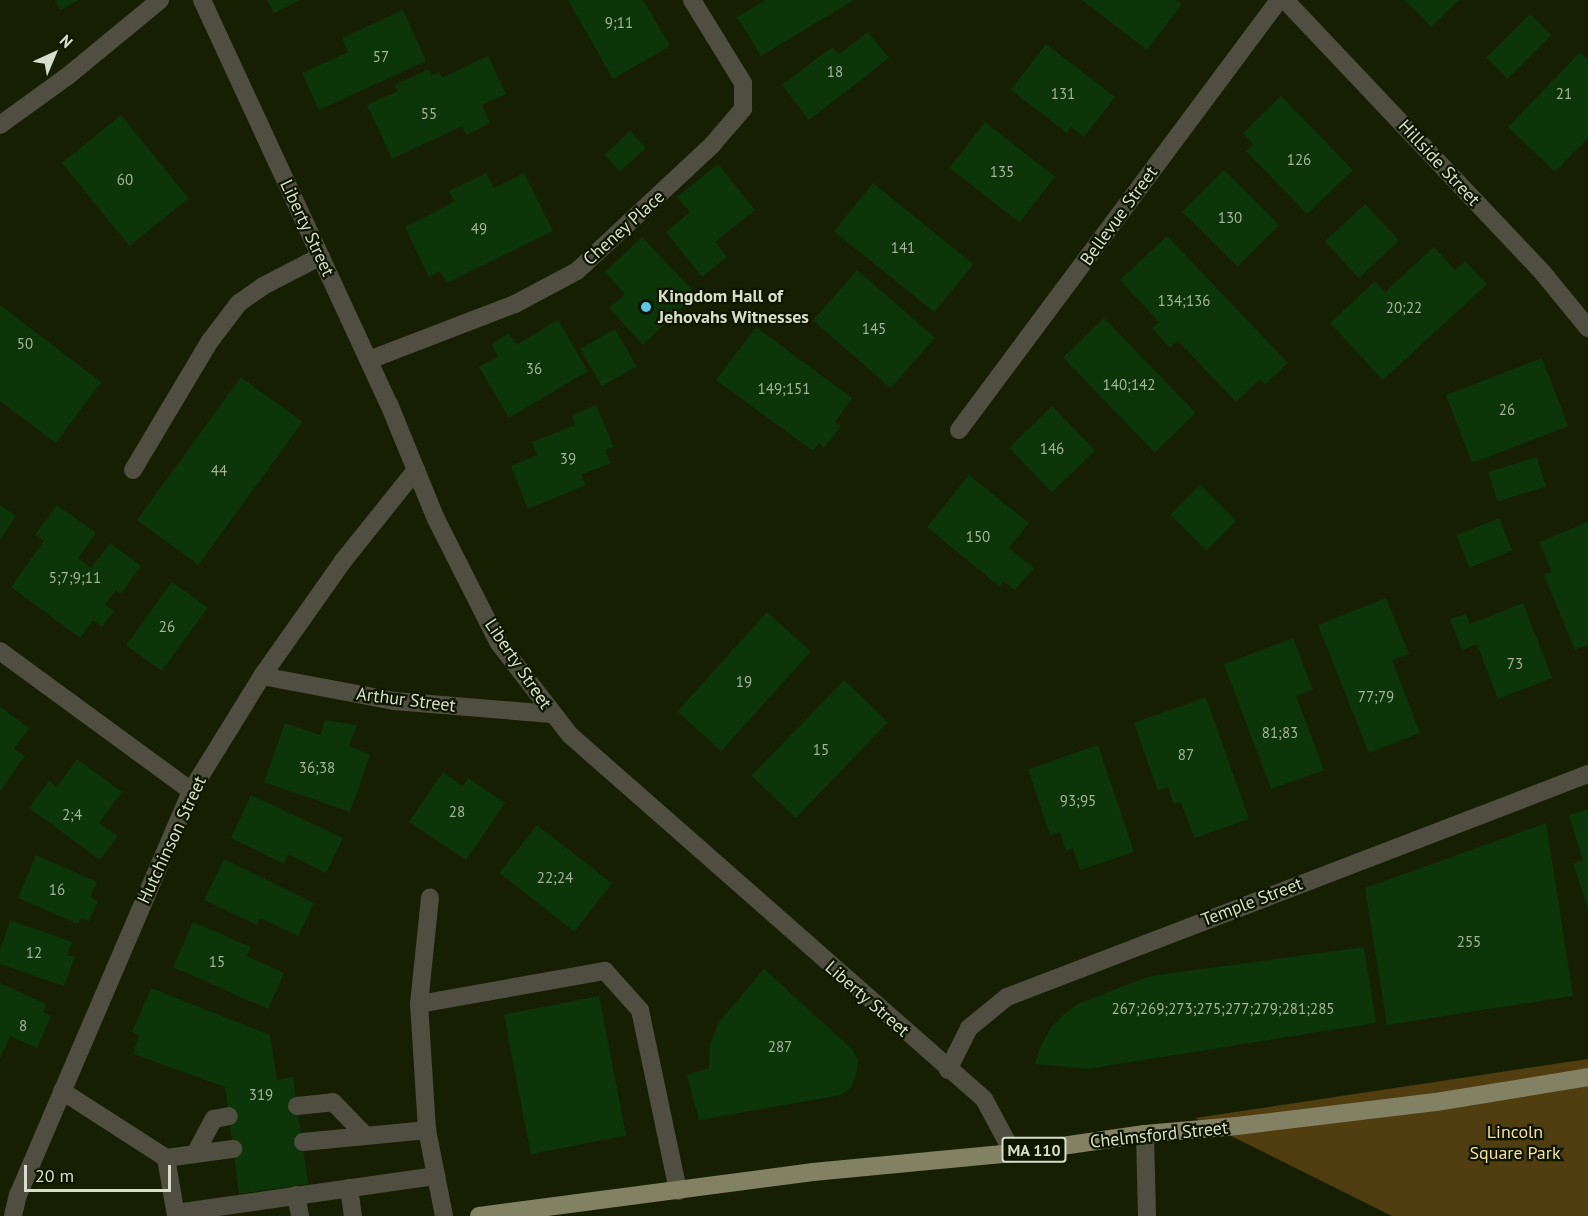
<!DOCTYPE html>
<style>
body{margin:0}
#map{position:relative;width:1588px;height:1216px;overflow:hidden;background:#171f03;font-family:"PT Sans",sans-serif}
div>[style]{position:absolute}
[style*='--x']{left:calc(var(--x)*1px);top:calc(var(--y)*1px);width:calc(var(--w)*1px);rotate:calc(var(--a)*1deg)}
.green>*{inset:0;background:#503d10}
.building>*{inset:0;background:#0c3509;transform-origin:0 0}
.service>*{height:18px;margin:-9px;padding:0 9px;transform-origin:9px;border-radius:9px;background:#4f4e40}
.minor>*{height:18px;margin:-9px;padding:0 9px;transform-origin:9px;border-radius:9px;background:#4f4e40}
.tertiary>*{height:18px;margin:-9px;padding:0 9px;transform-origin:9px;border-radius:9px;background:#4f4e40}
.primary>*{height:18px;margin:-9px;padding:0 9px;transform-origin:9px;border-radius:9px;background:#838164}
.dots>*{width:16px;height:16px;translate:-50% -50%;box-sizing:border-box;border:3px solid #0e1600;border-radius:50%}
span{translate:-50% -50%;white-space:nowrap;text-align:center;line-height:1.15;-webkit-text-stroke:4.5px #0e1600;paint-order:stroke}
.number-label{font-size:15px;color:#a5b49b}
.number-label span{-webkit-text-stroke-width:0}
.shield-label span{padding:2px 4px;background:#0e1600;border:2px solid;border-radius:4px;-webkit-text-stroke-width:0}
.shield-label{font-size:16px;color:#d8decc;font-weight:700}
.street-label{font-size:18px;color:#d8decc}
.poi-label{font-size:18px;color:#d8decc;font-weight:700}
.left{translate:0 -50%;text-align:left}
.park-label{font-size:18px;color:#fadea3}
.north{position:absolute;left:24px;top:24px;width:60px;height:60px;-webkit-text-stroke:4px #0e1600;paint-order:stroke;rotate:44deg;font-size:16px;font-weight:700;line-height:24px;text-align:center;color:#d8decc}
.north::after{content:'';display:block;margin:auto;width:21px;height:27px;background:#d8decc;clip-path:polygon(50% 0,100% 100%,50% 72%,0 100%)}
.scale{position:absolute;left:24px;top:1165px;width:147px;height:27px;box-sizing:border-box;border:3px solid #d8decc;border-top:0;padding-left:8px;font-size:18px;line-height:21px;white-space:nowrap;color:#d8decc;-webkit-text-stroke:4px #0e1600;paint-order:stroke}
</style>
<div id="map">
<div class="green">
<div style="clip-path:polygon(1588px 1059px,1588px 1216px,1392px 1216px,1195px 1118px)"></div>
</div>
<div class="building">
<div style="clip-path:polygon(55px 0,79px 0,60px 10px)"></div>
<div style="clip-path:polygon(267px 0,300px 0,274px 13px)"></div>
<div style="clip-path:polygon(568px 0,643px 0,670px 46px,613px 79px)"></div>
<div style="clip-path:polygon(766px 0,854px 0,761px 56px,737px 17px)"></div>
<div style="clip-path:polygon(1082px 0,1176px 0,1182px 4px,1147px 50px)"></div>
<div style="clip-path:polygon(1405px 0,1459px 0,1431px 27px)"></div>
<div style="clip-path:polygon(403px 10px,426px 61px,319px 110px,302px 73px,348px 52px,342px 38px)"></div>
<div style="left:1530px;top:14px;width:30px;height:62px;rotate:45deg"></div>
<div style="clip-path:polygon(868px 32px,889px 58px,809px 120px,782px 85px,832px 47px,839px 54px)"></div>
<div style="clip-path:polygon(1046px 44px,1115px 97px,1084px 137px,1071px 127px,1067px 133px,1011px 90px)"></div>
<div style="clip-path:polygon(1580px 52px,1588px 60px,1588px 138px,1555px 172px,1508px 127px)"></div>
<div style="clip-path:polygon(488px 56px,506px 94px,482px 105px,490px 123px,466px 135px,462px 126px,392px 159px,367px 105px,398px 91px,395px 85px,429px 69px,432px 75px,440px 72px,442px 78px)"></div>
<div style="clip-path:polygon(1281px 96px,1353px 170px,1307px 214px,1246px 151px,1253px 144px,1243px 133px)"></div>
<div style="left:121px;top:115px;width:107px;height:76px;rotate:51deg"></div>
<div style="left:985px;top:122px;width:89px;height:58px;rotate:38deg"></div>
<div style="left:630px;top:131px;width:23px;height:35px;rotate:47deg"></div>
<div style="clip-path:polygon(718px 164px,755px 210px,715px 242px,727px 257px,702px 277px,666px 232px,690px 212px,677px 197px)"></div>
<div style="left:1224px;top:170px;width:78px;height:59px;rotate:45deg"></div>
<div style="clip-path:polygon(486px 173px,494px 188px,524px 173px,553px 231px,447px 283px,440px 271px,429px 277px,405px 227px,454px 202px,449px 191px)"></div>
<div style="left:873px;top:183px;width:129px;height:62px;rotate:39deg"></div>
<div style="left:1365px;top:204px;width:50px;height:55px;rotate:47deg"></div>
<div style="clip-path:polygon(1167px 236px,1288px 363px,1265px 384px,1260px 379px,1236px 402px,1178px 341px,1170px 348px,1152px 328px,1159px 322px,1120px 280px)"></div>
<div style="clip-path:polygon(642px 237px,696px 294px,643px 345px,609px 308px,625px 294px,605px 272px)"></div>
<div style="clip-path:polygon(1434px 247px,1455px 270px,1465px 261px,1487px 284px,1383px 380px,1330px 323px,1375px 281px,1385px 292px)"></div>
<div style="left:857px;top:270px;width:103px;height:67px;rotate:41deg"></div>
<div style="clip-path:polygon(0 305px,101px 382px,56px 443px,0 401px)"></div>
<div style="left:1104px;top:318px;width:132px;height:57px;rotate:46deg"></div>
<div style="clip-path:polygon(558px 320px,588px 371px,509px 418px,479px 367px,498px 356px,492px 344px,509px 333px,516px 345px)"></div>
<div style="clip-path:polygon(756px 327px,852px 398px,835px 422px,841px 426px,824px 448px,819px 443px,813px 451px,716px 380px)"></div>
<div style="left:615px;top:329px;width:43px;height:40px;rotate:60deg"></div>
<div style="left:1542px;top:358px;width:73px;height:103px;rotate:69deg"></div>
<div style="left:241px;top:377px;width:76px;height:177px;rotate:36deg"></div>
<div style="clip-path:polygon(596px 405px,614px 447px,605px 450px,611px 463px,581px 475px,586px 485px,528px 509px,511px 466px,537px 455px,532px 442px,575px 425px,572px 415px)"></div>
<div style="left:1052px;top:406px;width:62px;height:60px;rotate:46deg"></div>
<div style="left:1537px;top:457px;width:31px;height:51px;rotate:73deg"></div>
<div style="clip-path:polygon(969px 475px,1029px 523px,1009px 548px,1034px 568px,1015px 590px,1003px 581px,1000px 587px,927px 527px)"></div>
<div style="left:1200px;top:485px;width:51px;height:42px;rotate:45deg"></div>
<div style="clip-path:polygon(0 505px,16px 516px,0 540px)"></div>
<div style="clip-path:polygon(57px 505px,96px 533px,78px 558px,91px 568px,110px 543px,141px 566px,121px 594px,116px 590px,105px 605px,114px 611px,102px 627px,93px 620px,80px 638px,11px 587px,44px 541px,35px 535px)"></div>
<div style="left:1499px;top:518px;width:35px;height:46px;rotate:68deg"></div>
<div style="clip-path:polygon(1588px 522px,1588px 645px,1575px 650px,1544px 575px,1552px 572px,1539px 542px)"></div>
<div style="left:172px;top:582px;width:44px;height:78px;rotate:36deg"></div>
<div style="clip-path:polygon(1386px 598px,1409px 654px,1392px 660px,1420px 733px,1369px 753px,1318px 625px)"></div>
<div style="clip-path:polygon(1523px 603px,1552px 678px,1498px 699px,1477px 644px,1462px 650px,1450px 619px,1466px 614px,1470px 624px)"></div>
<div style="left:767px;top:612px;width:59px;height:134px;rotate:42deg"></div>
<div style="clip-path:polygon(1293px 638px,1313px 690px,1296px 696px,1324px 770px,1271px 789px,1224px 664px)"></div>
<div style="left:844px;top:680px;width:61px;height:133px;rotate:44deg"></div>
<div style="clip-path:polygon(1206px 697px,1249px 819px,1194px 838px,1181px 802px,1174px 804px,1168px 787px,1158px 791px,1134px 723px)"></div>
<div style="clip-path:polygon(0 707px,29px 728px,14px 749px,25px 756px,0 791px)"></div>
<div style="clip-path:polygon(325px 720px,357px 725px,349px 746px,370px 755px,350px 812px,264px 782px,285px 723px,320px 735px)"></div>
<div style="clip-path:polygon(1098px 745px,1134px 852px,1080px 870px,1073px 848px,1066px 851px,1060px 832px,1050px 835px,1028px 769px)"></div>
<div style="clip-path:polygon(77px 759px,122px 792px,99px 823px,118px 836px,100px 860px,29px 808px,49px 781px,57px 787px)"></div>
<div style="clip-path:polygon(443px 772px,462px 786px,468px 778px,505px 803px,466px 860px,409px 822px)"></div>
<div style="clip-path:polygon(251px 795px,343px 838px,326px 873px,288px 854px,284px 864px,231px 838px)"></div>
<div style="clip-path:polygon(1588px 809px,1588px 909px,1573px 864px,1583px 860px,1569px 815px)"></div>
<div style="clip-path:polygon(1546px 823px,1573px 996px,1387px 1025px,1365px 888px)"></div>
<div style="left:537px;top:825px;width:95px;height:61px;rotate:38deg"></div>
<div style="clip-path:polygon(36px 855px,97px 882px,90px 897px,98px 901px,89px 921px,81px 918px,78px 924px,18px 898px)"></div>
<div style="clip-path:polygon(224px 859px,314px 903px,298px 936px,260px 918px,257px 925px,204px 900px)"></div>
<div style="clip-path:polygon(10px 920px,72px 942px,67px 955px,75px 957px,64px 986px,0 964px,0 950px)"></div>
<div style="clip-path:polygon(193px 922px,251px 947px,247px 956px,284px 973px,268px 1009px,173px 967px)"></div>
<div style="clip-path:polygon(1364px 947px,1376px 1023px,1087px 1069px,1035px 1064px,1041px 1045px,1051px 1028px,1064px 1014px,1080px 1003px,1150px 976px)"></div>
<div style="clip-path:polygon(764px 969px,853px 1050px,858px 1061px,856px 1075px,851px 1087px,841px 1095px,699px 1120px,687px 1075px,709px 1068px,710px 1044px,719px 1022px)"></div>
<div style="clip-path:polygon(0 983px,46px 1004px,43px 1012px,51px 1016px,37px 1048px,10px 1036px,0 1058px)"></div>
<div style="clip-path:polygon(151px 988px,270px 1035px,277px 1080px,293px 1077px,308px 1184px,239px 1194px,225px 1087px,133px 1054px,139px 1035px,132px 1032px)"></div>
<div style="left:599px;top:996px;width:142px;height:97px;rotate:79deg"></div>
</div>
<div class="service">
<div style="--x:133;--y:470;--w:150;--a:-59.2"></div>
<div style="--x:210;--y:341;--w:48;--a:-52.7"></div>
<div style="--x:239;--y:303;--w:29;--a:-35"></div>
<div style="--x:263;--y:286;--w:65;--a:-27.3"></div>
<div style="--x:419;--y:1004;--w:189;--a:-10.1"></div>
<div style="--x:605;--y:971;--w:52;--a:48.1"></div>
<div style="--x:640;--y:1010;--w:185;--a:78.1"></div>
<div style="--x:62;--y:1091;--w:124;--a:32.8"></div>
<div style="--x:166;--y:1158;--w:68;--a:-7.7"></div>
<div style="--x:297;--y:1106;--w:36;--a:-6"></div>
<div style="--x:333;--y:1102;--w:47;--a:45.9"></div>
<div style="--x:427;--y:1130;--w:126;--a:-93.6"></div>
<div style="--x:419;--y:1004;--w:107;--a:-84.1"></div>
<div style="--x:303;--y:1142;--w:125;--a:-5.5"></div>
<div style="--x:427;--y:1130;--w:88;--a:78.8"></div>
<div style="--x:195;--y:1154;--w:40;--a:-62"></div>
<div style="--x:214;--y:1119;--w:15;--a:-11"></div>
<div style="--x:166;--y:1158;--w:59;--a:80.2"></div>
<div style="--x:349;--y:1188;--w:28;--a:82"></div>
<div style="--x:296;--y:1195;--w:21;--a:79"></div>
<div style="--x:176;--y:1213;--w:263;--a:-8.1"></div>
</div>
<div class="minor">
<div style="--x:1285;--y:0;--w:376;--a:46.6"></div>
<div style="--x:1543;--y:273;--w:71;--a:50.7"></div>
<div style="--x:0;--y:125;--w:85;--a:-35.9"></div>
<div style="--x:69;--y:75;--w:118;--a:-39.5"></div>
<div style="--x:369;--y:360;--w:156;--a:-21"></div>
<div style="--x:515;--y:304;--w:70;--a:-28"></div>
<div style="--x:577;--y:271;--w:185;--a:-43"></div>
<div style="--x:712;--y:145;--w:48;--a:-49.3"></div>
<div style="--x:743;--y:109;--w:26;--a:-90"></div>
<div style="--x:743;--y:83;--w:97;--a:-121.6"></div>
<div style="--x:959;--y:430;--w:536;--a:-53.34"></div>
<div style="--x:0;--y:651;--w:237;--a:36.2"></div>
<div style="--x:262;--y:676;--w:134;--a:10.7"></div>
<div style="--x:394;--y:701;--w:158;--a:4.7"></div>
<div style="--x:948;--y:1070;--w:47;--a:-63.4"></div>
<div style="--x:969;--y:1028;--w:49;--a:-39.2"></div>
<div style="--x:1007;--y:997;--w:622;--a:-21"></div>
<div style="--x:13;--y:1216;--w:22;--a:-77"></div>
<div style="--x:18;--y:1195;--w:439;--a:-66.8"></div>
<div style="--x:191;--y:791;--w:135;--a:-58.3"></div>
<div style="--x:262;--y:676;--w:141;--a:-54.8"></div>
<div style="--x:343;--y:561;--w:117;--a:-51.3"></div>
</div>
<div class="tertiary">
<div style="--x:202;--y:0;--w:445;--a:65.2"></div>
<div style="--x:389;--y:404;--w:124;--a:67.8"></div>
<div style="--x:436;--y:519;--w:138;--a:63.2"></div>
<div style="--x:498;--y:642;--w:118;--a:52.3"></div>
<div style="--x:570;--y:735;--w:551;--a:41.32"></div>
<div style="--x:984;--y:1099;--w:61;--a:61.8"></div>
<div style="--x:1145;--y:1134;--w:82;--a:88.6"></div>
</div>
<div class="primary">
<div style="--x:479;--y:1216;--w:337;--a:-7.5"></div>
<div style="--x:813;--y:1172;--w:201;--a:-5.4"></div>
<div style="--x:1013;--y:1153;--w:133;--a:-8.2"></div>
<div style="--x:1145;--y:1134;--w:92;--a:-5"></div>
<div style="--x:1237;--y:1126;--w:200;--a:-6.9"></div>
<div style="--x:1436;--y:1102;--w:154;--a:-9.3"></div>
</div>
<div class="dots">
<div style="left:646px;top:307px;background:#5ac8e5"></div>
</div>
<div class="number-label">
<span style="left:619px;top:23px">9;11</span>
<span style="left:381px;top:57px">57</span>
<span style="left:835px;top:72px">18</span>
<span style="left:1063px;top:94px">131</span>
<span style="left:1564px;top:94px">21</span>
<span style="left:429px;top:114px">55</span>
<span style="left:1299px;top:160px">126</span>
<span style="left:1002px;top:172px">135</span>
<span style="left:125px;top:180px">60</span>
<span style="left:1230px;top:218px">130</span>
<span style="left:479px;top:229px">49</span>
<span style="left:903px;top:248px">141</span>
<span style="left:1184px;top:301px">134;136</span>
<span style="left:1404px;top:308px">20;22</span>
<span style="left:874px;top:329px">145</span>
<span style="left:25px;top:344px">50</span>
<span style="left:534px;top:369px">36</span>
<span style="left:1129px;top:385px">140;142</span>
<span style="left:784px;top:389px">149;151</span>
<span style="left:1507px;top:410px">26</span>
<span style="left:1052px;top:449px">146</span>
<span style="left:568px;top:459px">39</span>
<span style="left:219px;top:471px">44</span>
<span style="left:978px;top:537px">150</span>
<span style="left:75px;top:578px">5;7;9;11</span>
<span style="left:167px;top:627px">26</span>
<span style="left:1515px;top:664px">73</span>
<span style="left:744px;top:682px">19</span>
<span style="left:1376px;top:697px">77;79</span>
<span style="left:1280px;top:733px">81;83</span>
<span style="left:821px;top:750px">15</span>
<span style="left:1186px;top:755px">87</span>
<span style="left:317px;top:768px">36;38</span>
<span style="left:1078px;top:801px">93;95</span>
<span style="left:457px;top:812px">28</span>
<span style="left:72px;top:815px">2;4</span>
<span style="left:555px;top:878px">22;24</span>
<span style="left:57px;top:890px">16</span>
<span style="left:1469px;top:942px">255</span>
<span style="left:34px;top:953px">12</span>
<span style="left:217px;top:962px">15</span>
<span style="left:1223px;top:1009px">267;269;273;275;277;279;281;285</span>
<span style="left:23px;top:1026px">8</span>
<span style="left:780px;top:1047px">287</span>
<span style="left:261px;top:1095px">319</span>
</div>
<div class="shield-label">
<span style="left:1034px;top:1150px">MA 110</span>
</div>
<div class="street-label">
<span style="left:1439px;top:163px;rotate:47deg">Hillside Street</span>
<span style="left:1119px;top:216px;rotate:-54deg">Bellevue Street</span>
<span style="left:307px;top:228px;rotate:65deg">Liberty Street</span>
<span style="left:624px;top:228px;rotate:-42deg">Cheney Place</span>
<span style="left:518px;top:664px;rotate:56deg">Liberty Street</span>
<span style="left:406px;top:700px;rotate:7deg">Arthur Street</span>
<span style="left:172px;top:840px;rotate:-65deg">Hutchinson Street</span>
<span style="left:1252px;top:902px;rotate:-21deg">Temple Street</span>
<span style="left:867px;top:999px;rotate:41deg">Liberty Street</span>
<span style="left:1159px;top:1135px;rotate:-6deg">Chelmsford Street</span>
</div>
<div class="poi-label">
<span class="left" style="left:658px;top:307px">Kingdom Hall of<br>Jehovahs Witnesses</span>
</div>
<div class="park-label">
<span style="left:1515px;top:1143px">Lincoln<br>Square Park</span>
</div>
<div class="north">N</div>
<div class="scale">20 m</div>
</div>
